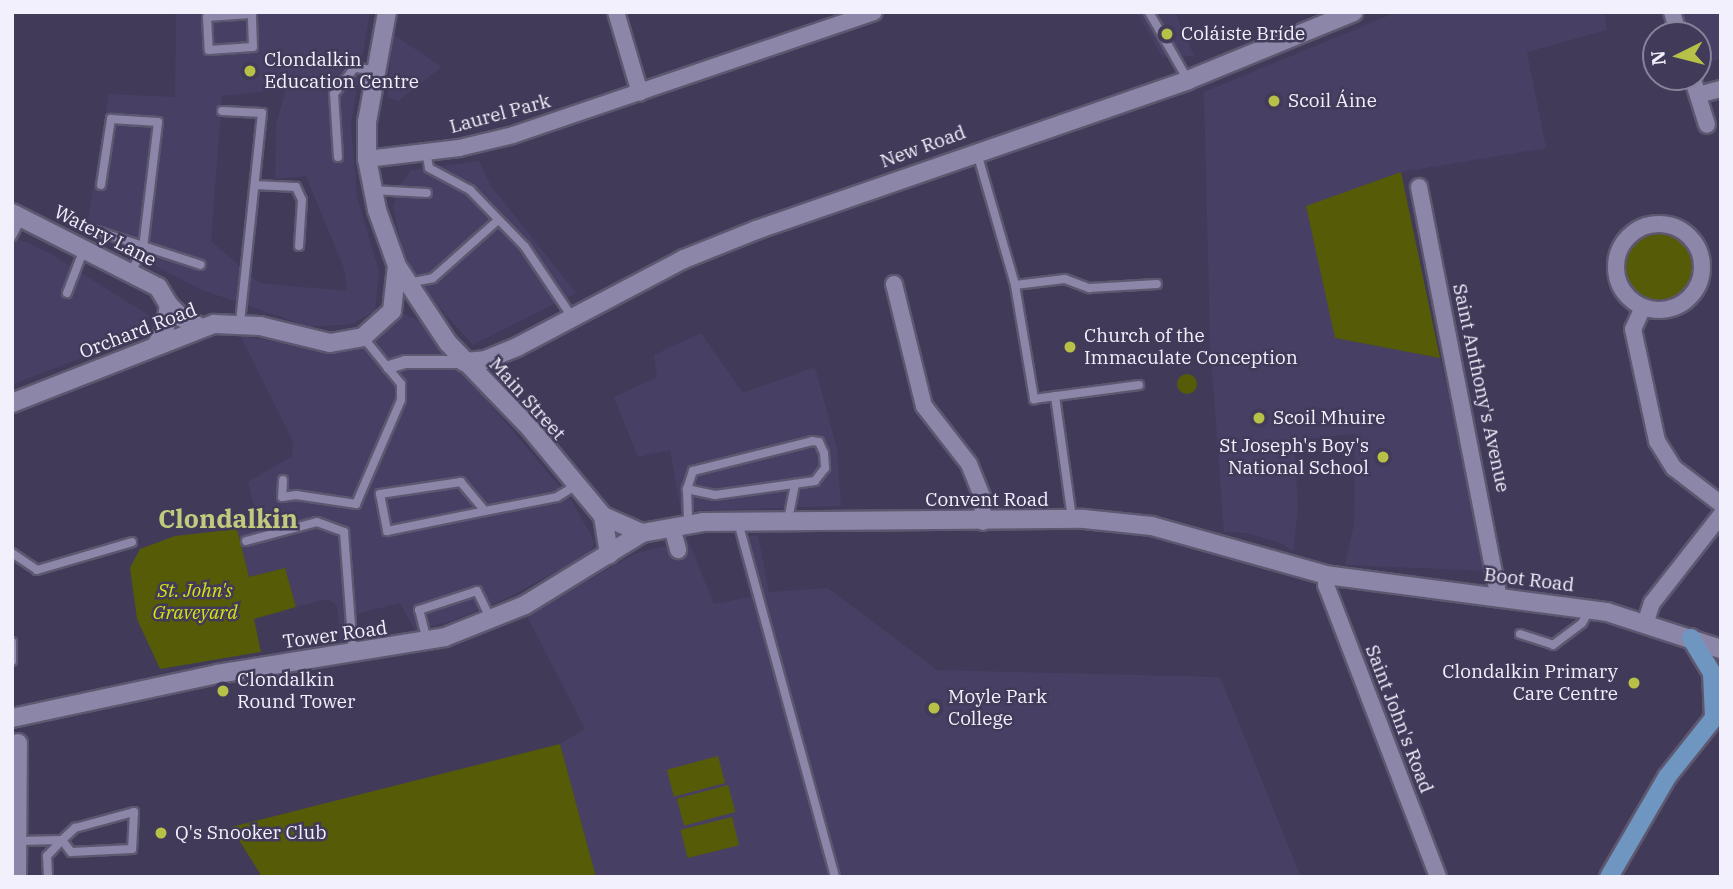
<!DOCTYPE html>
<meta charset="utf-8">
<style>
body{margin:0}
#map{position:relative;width:1733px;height:889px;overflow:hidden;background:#413a59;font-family:"IBM Plex Serif",serif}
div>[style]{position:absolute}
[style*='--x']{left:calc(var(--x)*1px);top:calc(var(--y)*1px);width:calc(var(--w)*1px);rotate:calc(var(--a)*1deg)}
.built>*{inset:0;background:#483f65}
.green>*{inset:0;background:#565b07;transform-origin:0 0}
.round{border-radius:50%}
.roads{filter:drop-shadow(2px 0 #5d576f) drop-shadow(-2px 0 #5d576f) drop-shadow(0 2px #5d576f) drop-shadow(0 -2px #5d576f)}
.service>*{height:8px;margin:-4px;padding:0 4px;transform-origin:4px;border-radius:4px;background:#8c86a9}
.pedestrian>*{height:12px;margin:-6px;padding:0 6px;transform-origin:6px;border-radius:6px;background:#8c86a9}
.minor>*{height:16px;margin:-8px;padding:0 8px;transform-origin:8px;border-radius:8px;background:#8c86a9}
.minor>.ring{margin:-8px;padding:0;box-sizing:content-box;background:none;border:16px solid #8c86a9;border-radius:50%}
.tertiary>*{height:18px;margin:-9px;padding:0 9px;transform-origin:9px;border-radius:9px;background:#8c86a9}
.secondary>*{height:18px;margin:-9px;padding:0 9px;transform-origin:9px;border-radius:9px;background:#6f96c1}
.dots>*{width:19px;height:19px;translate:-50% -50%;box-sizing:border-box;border:4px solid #413a59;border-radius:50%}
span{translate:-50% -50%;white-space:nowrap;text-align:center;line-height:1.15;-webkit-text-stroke:5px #413a59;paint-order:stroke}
.poi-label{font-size:19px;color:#f2f0fc}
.left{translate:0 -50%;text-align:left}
.right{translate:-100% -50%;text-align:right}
.street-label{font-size:19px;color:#f2f0fc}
.park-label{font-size:19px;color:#d7e213;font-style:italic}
.district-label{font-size:26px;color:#c2ca7d;font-weight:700}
.frame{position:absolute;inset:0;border:14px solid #f2f0fc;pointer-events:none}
.north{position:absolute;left:1642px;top:21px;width:70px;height:70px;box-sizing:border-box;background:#413a59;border:2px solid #88839a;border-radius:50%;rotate:264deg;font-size:19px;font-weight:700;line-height:28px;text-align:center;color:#f2f0fc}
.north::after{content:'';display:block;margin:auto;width:24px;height:32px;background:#b8c147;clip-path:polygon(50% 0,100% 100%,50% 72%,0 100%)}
</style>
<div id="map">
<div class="built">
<div style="clip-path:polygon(evenodd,176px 12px,370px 12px,351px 125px,357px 197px,379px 271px,375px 311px,352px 324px,310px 327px,202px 290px,86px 230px,109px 94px,175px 97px,176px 12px,286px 89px,276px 124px,275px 179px,306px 176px,344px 268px,347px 291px,259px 283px,211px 241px,222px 96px,286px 89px)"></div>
<div style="clip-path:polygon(1137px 12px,1175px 12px,1194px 56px,1162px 57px)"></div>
<div style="clip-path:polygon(1397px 12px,1604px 12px,1607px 30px,1527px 52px,1546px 148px,1401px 172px,1335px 338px,1440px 358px,1488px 571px,1345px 565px,1354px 525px,1355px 434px,1294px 440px,1298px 508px,1293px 552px,1283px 544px,1247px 533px,1224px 532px,1210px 343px,1204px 92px)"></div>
<div style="clip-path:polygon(1679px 12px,1721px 12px,1721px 59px,1698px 66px,1698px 35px,1686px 35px)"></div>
<div style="clip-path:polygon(393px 34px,442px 67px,398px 101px,387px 97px)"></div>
<div style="clip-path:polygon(479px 161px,491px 186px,576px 293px,473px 345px,418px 284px,401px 244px,393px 207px,399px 186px,411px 170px)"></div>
<div style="clip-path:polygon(12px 236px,50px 253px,150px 316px,136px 337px,14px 384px)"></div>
<div style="clip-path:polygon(404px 314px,420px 321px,571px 500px,595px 542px,589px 554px,505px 599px,451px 621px,415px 631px,400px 603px,353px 615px,357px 640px,340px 642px,337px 606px,329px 599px,296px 607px,285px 568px,249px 577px,237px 529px,259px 526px,248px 482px,292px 456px,293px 442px,240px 335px,334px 353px,367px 346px,395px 317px)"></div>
<div style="clip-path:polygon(701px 333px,743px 393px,815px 367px,837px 449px,841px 506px,681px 511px,670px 450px,638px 457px,614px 397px,657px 377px,654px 355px)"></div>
<div style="clip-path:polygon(758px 535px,769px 592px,828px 588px,937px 670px,1220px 677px,1301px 877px,596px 877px,560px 744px,585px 729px,527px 616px,634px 554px,688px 540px,714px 604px,750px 597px,735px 538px)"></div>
</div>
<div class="green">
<div style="clip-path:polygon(1401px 172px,1440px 358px,1335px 338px,1306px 206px)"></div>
<div class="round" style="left:1626px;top:234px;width:66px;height:66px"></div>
<div class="round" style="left:1177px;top:374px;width:20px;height:20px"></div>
<div style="clip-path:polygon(237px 529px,249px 577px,285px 568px,296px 607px,254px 619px,261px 652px,160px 669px,137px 619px,130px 568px,140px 549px,175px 536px)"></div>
<div style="clip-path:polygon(560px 744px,596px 877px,262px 877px,231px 827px)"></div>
<div style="left:718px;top:756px;width:28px;height:53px;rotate:75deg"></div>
<div style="left:728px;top:785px;width:28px;height:53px;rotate:75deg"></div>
<div style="left:732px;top:817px;width:29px;height:53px;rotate:76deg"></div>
</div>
<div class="roads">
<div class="service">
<div style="--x:1149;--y:12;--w:78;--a:60.2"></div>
<div style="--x:251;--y:14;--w:44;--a:176.1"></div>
<div style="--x:207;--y:17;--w:33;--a:87"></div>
<div style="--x:209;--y:50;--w:44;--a:-3.9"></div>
<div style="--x:253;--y:47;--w:35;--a:-92"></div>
<div style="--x:222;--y:111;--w:40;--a:2.9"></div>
<div style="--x:262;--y:113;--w:211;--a:96"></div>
<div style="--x:426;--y:152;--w:16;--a:79"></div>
<div style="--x:429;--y:168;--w:47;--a:28.2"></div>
<div style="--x:470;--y:190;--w:79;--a:46"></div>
<div style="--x:525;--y:247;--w:84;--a:56.1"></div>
<div style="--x:977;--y:153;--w:137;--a:73.9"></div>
<div style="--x:1015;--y:285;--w:50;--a:-6.8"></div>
<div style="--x:1065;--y:279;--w:26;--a:21"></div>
<div style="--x:1089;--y:288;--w:68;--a:-3.4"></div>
<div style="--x:338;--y:157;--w:63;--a:-93.6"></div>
<div style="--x:334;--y:94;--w:33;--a:-52"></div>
<div style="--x:354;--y:68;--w:22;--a:5"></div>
<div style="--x:101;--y:185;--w:67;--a:-81.4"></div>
<div style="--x:111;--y:119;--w:47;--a:3.7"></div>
<div style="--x:158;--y:122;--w:127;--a:96.8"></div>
<div style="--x:143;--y:248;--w:28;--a:116"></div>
<div style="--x:255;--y:185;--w:41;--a:2.8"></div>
<div style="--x:296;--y:187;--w:14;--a:65"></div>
<div style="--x:302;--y:200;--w:46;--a:93.7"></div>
<div style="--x:372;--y:190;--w:55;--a:3.1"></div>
<div style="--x:97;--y:231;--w:109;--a:18.1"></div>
<div style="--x:12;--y:236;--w:21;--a:-62"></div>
<div style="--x:408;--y:283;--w:25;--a:-11"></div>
<div style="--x:433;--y:278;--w:87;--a:-41.7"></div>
<div style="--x:1015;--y:285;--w:116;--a:80.5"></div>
<div style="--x:1034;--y:399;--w:106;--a:-7.6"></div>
<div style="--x:67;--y:293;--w:47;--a:-68.9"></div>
<div style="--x:1055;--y:396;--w:123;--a:82.1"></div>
<div style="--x:812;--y:441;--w:7;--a:8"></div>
<div style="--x:819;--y:442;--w:12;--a:66"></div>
<div style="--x:824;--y:453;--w:15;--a:86"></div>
<div style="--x:825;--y:468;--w:16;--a:128"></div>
<div style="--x:815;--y:481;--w:101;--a:172"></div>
<div style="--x:715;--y:495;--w:29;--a:-168"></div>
<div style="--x:687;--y:489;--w:19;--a:-72"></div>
<div style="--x:693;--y:471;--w:123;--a:-14.1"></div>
<div style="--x:283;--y:480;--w:17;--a:93"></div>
<div style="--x:282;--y:497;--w:14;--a:-8"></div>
<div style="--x:296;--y:495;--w:61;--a:8.5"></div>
<div style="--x:356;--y:504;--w:113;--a:-66.6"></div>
<div style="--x:401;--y:400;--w:16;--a:-90"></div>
<div style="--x:401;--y:384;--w:60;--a:-129"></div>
<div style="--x:687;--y:489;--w:35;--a:88"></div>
<div style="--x:485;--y:511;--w:38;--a:-130"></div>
<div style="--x:461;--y:482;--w:82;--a:171.6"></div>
<div style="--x:380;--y:494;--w:38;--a:79"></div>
<div style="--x:387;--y:531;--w:100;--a:-11.5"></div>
<div style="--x:485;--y:511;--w:73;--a:-11"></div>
<div style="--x:557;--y:497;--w:22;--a:-32"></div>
<div style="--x:788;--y:520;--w:37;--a:-79"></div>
<div style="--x:738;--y:522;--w:368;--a:74.7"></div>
<div style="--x:246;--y:541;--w:73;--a:-15"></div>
<div style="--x:317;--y:522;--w:29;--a:20"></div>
<div style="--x:344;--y:532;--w:121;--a:85.7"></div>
<div style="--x:12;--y:553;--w:30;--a:34"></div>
<div style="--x:37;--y:570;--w:99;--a:-16.4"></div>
<div style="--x:1520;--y:634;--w:35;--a:18"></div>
<div style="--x:1553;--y:645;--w:36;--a:-37"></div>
<div style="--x:1582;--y:623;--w:16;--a:-60"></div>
<div style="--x:427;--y:641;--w:32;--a:-104"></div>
<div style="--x:419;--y:610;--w:61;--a:-18.1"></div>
<div style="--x:477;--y:591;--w:30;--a:64"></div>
<div style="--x:12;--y:642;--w:19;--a:90"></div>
<div style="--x:18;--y:841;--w:44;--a:-1.3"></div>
<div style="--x:62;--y:840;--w:18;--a:-43"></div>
<div style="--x:75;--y:828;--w:61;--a:-15.2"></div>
<div style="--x:134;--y:812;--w:37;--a:93"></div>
<div style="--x:132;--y:849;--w:61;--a:177.2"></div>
<div style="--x:71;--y:852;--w:15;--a:-127"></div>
<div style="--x:62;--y:840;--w:22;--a:133"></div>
<div style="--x:47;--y:856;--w:21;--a:87"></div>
</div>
<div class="pedestrian">
<div style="--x:389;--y:367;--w:17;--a:-17"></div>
<div style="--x:405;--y:362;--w:59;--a:0"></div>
</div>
<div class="minor">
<div style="--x:616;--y:12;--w:84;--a:73.5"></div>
<div style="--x:1672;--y:12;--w:24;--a:73"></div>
<div style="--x:1692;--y:77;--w:50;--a:72.6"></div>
<div style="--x:1698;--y:95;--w:24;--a:-15"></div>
<div style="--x:367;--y:159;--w:93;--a:-6.8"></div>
<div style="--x:459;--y:148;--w:56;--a:-13.5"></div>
<div style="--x:513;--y:135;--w:381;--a:-18.8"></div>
<div style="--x:1419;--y:187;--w:418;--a:79"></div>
<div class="ring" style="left:1616px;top:224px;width:70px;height:70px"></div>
<div style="--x:894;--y:284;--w:126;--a:76.2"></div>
<div style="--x:924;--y:406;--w:73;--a:52.2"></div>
<div style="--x:969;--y:464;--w:35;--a:68"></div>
<div style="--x:982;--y:497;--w:25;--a:88"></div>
<div style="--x:1643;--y:307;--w:24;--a:114"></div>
<div style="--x:1633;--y:329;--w:115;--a:77.9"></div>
<div style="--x:1657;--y:441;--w:32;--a:58"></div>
<div style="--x:1674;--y:468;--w:59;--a:37.5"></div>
<div style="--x:672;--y:527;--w:24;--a:75"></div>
<div style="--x:1326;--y:575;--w:10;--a:90"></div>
<div style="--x:1326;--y:585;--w:313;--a:69"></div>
<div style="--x:1646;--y:621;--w:19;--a:-72"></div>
<div style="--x:1652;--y:603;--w:112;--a:-51.9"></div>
</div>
<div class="tertiary">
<div style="--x:387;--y:12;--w:112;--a:100.3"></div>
<div style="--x:367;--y:122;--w:37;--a:90"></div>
<div style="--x:367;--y:159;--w:52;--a:78.9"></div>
<div style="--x:377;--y:210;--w:59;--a:70.3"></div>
<div style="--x:397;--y:266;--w:92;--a:56.5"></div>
<div style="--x:448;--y:343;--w:117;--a:46"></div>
<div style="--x:529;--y:427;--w:116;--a:50.3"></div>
<div style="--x:603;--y:516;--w:43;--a:23.6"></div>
<div style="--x:12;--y:213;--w:164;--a:26.9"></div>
<div style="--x:158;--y:287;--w:21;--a:59"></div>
<div style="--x:169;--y:305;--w:27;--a:100"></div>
<div style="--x:164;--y:332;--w:16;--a:120"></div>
<div style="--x:169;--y:305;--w:17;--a:45"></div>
<div style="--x:181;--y:317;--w:24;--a:28"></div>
<div style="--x:464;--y:362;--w:21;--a:-5"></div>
<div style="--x:485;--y:360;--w:35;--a:-22"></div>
<div style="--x:517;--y:347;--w:189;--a:-27.8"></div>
<div style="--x:684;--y:259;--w:78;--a:-21.9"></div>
<div style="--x:756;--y:230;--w:457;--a:-19.1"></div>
<div style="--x:1188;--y:80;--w:179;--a:-22.3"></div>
<div style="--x:12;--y:403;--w:217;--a:-21.4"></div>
<div style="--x:214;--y:324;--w:46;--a:2.5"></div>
<div style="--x:260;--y:326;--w:72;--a:13.7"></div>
<div style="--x:330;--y:343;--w:34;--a:-10"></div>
<div style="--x:363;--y:337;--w:39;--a:-42"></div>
<div style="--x:392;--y:311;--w:45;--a:-83.7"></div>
<div style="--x:603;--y:516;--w:39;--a:81"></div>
<div style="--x:12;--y:718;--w:210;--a:-12.1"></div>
<div style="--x:217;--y:674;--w:231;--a:-9.2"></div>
<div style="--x:445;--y:637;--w:86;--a:-21.8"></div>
<div style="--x:525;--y:605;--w:137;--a:-31.6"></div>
<div style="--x:642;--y:533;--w:62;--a:-10.2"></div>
<div style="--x:703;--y:522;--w:381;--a:-0.5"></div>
<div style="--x:1084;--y:519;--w:68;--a:5.9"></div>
<div style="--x:1152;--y:526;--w:181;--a:15.7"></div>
<div style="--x:1326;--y:575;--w:283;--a:7.5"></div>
<div style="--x:1607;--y:612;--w:120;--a:18"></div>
<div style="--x:17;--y:877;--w:134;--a:-89.6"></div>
</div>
<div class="secondary">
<div style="--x:1691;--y:638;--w:41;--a:59"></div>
<div style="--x:1712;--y:673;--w:44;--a:87.4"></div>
<div style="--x:1609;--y:877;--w:116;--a:-59.9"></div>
<div style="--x:1667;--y:777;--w:87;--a:-51.5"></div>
</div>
</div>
<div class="dots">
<div style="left:1167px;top:34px;background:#b8c147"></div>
<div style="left:250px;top:71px;background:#b8c147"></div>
<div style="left:1274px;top:101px;background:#b8c147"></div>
<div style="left:1070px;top:347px;background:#b8c147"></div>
<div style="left:1259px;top:418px;background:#b8c147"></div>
<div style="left:1383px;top:457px;background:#b8c147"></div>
<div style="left:1634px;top:683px;background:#b8c147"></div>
<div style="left:223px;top:691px;background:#b8c147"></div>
<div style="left:934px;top:708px;background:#b8c147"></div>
<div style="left:161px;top:833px;background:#b8c147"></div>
</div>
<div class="poi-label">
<span class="left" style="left:1181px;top:34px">Coláiste Bríde</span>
<span class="left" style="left:264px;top:71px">Clondalkin<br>Education Centre</span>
<span class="left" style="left:1288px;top:101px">Scoil Áine</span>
<span class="left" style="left:1084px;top:347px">Church of the<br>Immaculate Conception</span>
<span class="left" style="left:1273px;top:418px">Scoil Mhuire</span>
<span class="right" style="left:1369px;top:457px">St Joseph's Boy's<br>National School</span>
<span class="right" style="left:1618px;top:683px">Clondalkin Primary<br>Care Centre</span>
<span class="left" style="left:237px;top:691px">Clondalkin<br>Round Tower</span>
<span class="left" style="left:948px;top:708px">Moyle Park<br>College</span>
<span class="left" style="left:175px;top:833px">Q's Snooker Club</span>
</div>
<div class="street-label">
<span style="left:500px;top:114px;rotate:-15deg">Laurel Park</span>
<span style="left:923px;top:147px;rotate:-20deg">New Road</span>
<span style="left:105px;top:236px;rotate:27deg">Watery Lane</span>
<span style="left:138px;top:331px;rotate:-21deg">Orchard Road</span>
<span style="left:1481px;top:388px;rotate:78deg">Saint Anthony's Avenue</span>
<span style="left:527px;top:399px;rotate:48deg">Main Street</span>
<span style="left:987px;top:500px">Convent Road</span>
<span style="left:1529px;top:580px;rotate:7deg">Boot Road</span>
<span style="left:335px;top:635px;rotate:-8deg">Tower Road</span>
<span style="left:1399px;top:719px;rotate:69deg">Saint John's Road</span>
</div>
<div class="park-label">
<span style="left:195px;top:602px">St. John's<br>Graveyard</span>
</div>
<div class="district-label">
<span style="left:228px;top:519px">Clondalkin</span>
</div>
<div class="frame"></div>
<div class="north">N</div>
</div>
